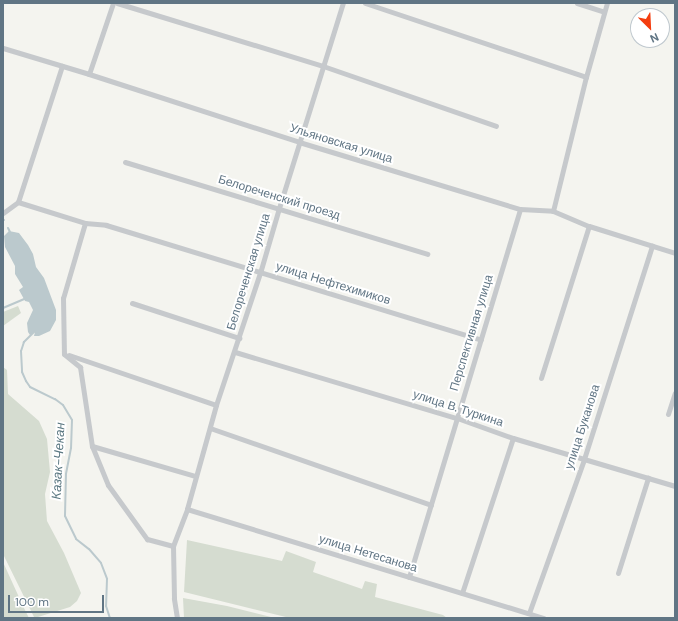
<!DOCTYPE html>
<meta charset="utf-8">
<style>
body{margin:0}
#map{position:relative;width:678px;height:621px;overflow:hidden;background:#f4f4ef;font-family:"DM Sans",sans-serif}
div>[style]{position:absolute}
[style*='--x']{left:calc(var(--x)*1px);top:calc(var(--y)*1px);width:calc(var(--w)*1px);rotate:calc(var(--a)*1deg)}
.green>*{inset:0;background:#d5dcd0}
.water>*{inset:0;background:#bbc9cd}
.stream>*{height:2px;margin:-1px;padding:0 1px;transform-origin:1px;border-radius:1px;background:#bbc9cd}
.street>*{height:5px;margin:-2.5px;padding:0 2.5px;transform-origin:2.5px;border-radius:2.5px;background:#c6c9cc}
span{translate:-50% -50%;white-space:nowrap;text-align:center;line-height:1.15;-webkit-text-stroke:4px #fff;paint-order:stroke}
.street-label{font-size:12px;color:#607584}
.water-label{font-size:13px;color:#5b7882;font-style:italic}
.frame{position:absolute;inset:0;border:4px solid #607584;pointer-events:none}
.north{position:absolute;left:630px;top:8px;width:40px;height:40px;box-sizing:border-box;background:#fff;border:1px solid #bfc8ce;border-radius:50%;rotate:156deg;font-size:11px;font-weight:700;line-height:16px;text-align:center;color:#607584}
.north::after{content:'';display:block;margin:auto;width:14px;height:18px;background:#f43d0f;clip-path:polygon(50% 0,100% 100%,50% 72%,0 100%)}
.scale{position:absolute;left:8px;top:595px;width:96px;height:18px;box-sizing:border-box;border:2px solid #607584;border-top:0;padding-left:5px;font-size:12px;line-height:14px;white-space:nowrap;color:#607584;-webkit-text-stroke:3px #fff;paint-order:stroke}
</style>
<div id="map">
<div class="green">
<div style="clip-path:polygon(18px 306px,21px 313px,3px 326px,3px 312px)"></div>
<div style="clip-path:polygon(3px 367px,7px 370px,8px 394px,39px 421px,47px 439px,50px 472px,45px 494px,47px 521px,64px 553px,81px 593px,77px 601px,70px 607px,38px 617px,34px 617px,3px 554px)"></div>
<div style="clip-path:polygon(187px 540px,282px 561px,286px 551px,316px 562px,313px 572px,362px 589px,365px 581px,377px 584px,375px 597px,443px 615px,447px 618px,290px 618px,184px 592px)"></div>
<div style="clip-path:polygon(3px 562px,23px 606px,29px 618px,3px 618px)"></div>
<div style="clip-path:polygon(183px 598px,227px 606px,275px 618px,184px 618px)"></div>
</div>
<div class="water">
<div style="clip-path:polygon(9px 231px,19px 233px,28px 245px,33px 254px,36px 267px,44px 278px,56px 310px,56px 320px,50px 331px,39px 336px,34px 336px,35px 332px,30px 335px,28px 332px,27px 323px,33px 310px,29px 302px,25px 301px,19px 290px,23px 287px,15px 274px,15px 266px,5px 247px,4px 236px)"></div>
</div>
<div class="stream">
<div style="--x:3;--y:220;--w:1;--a:0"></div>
<div style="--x:8;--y:228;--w:4;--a:63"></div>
<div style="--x:3;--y:308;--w:25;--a:-23"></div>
<div style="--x:35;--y:331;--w:16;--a:135"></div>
<div style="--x:24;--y:342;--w:9;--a:108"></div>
<div style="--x:21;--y:351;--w:21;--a:87"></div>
<div style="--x:22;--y:372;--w:10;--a:66"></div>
<div style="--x:26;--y:381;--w:7;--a:56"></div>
<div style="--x:30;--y:387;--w:28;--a:26"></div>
<div style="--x:55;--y:399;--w:10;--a:37"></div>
<div style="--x:63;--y:405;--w:17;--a:59"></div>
<div style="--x:72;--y:420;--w:28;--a:92"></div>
<div style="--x:71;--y:448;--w:26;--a:101"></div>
<div style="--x:66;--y:474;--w:42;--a:91.4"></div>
<div style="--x:65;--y:516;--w:25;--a:64"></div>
<div style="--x:76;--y:539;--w:16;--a:38"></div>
<div style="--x:89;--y:549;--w:18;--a:49"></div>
<div style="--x:101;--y:563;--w:17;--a:69"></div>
<div style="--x:107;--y:579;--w:27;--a:92"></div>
<div style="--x:106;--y:606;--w:13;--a:72"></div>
</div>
<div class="street">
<div style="--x:117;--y:3;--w:215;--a:17"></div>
<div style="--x:323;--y:66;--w:183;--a:19.1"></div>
<div style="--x:365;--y:3;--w:233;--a:18.5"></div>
<div style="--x:577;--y:3;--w:28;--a:18"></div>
<div style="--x:3;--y:48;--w:90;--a:16.8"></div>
<div style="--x:89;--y:74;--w:221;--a:17.9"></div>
<div style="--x:299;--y:142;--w:231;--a:16.9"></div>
<div style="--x:520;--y:209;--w:33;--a:3"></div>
<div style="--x:553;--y:211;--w:39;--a:23"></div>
<div style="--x:589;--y:226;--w:90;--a:17.4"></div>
<div style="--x:89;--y:74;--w:75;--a:-71.3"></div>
<div style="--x:125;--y:162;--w:316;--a:16.9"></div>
<div style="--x:18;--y:202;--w:70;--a:17.4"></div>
<div style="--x:85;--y:223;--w:21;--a:5"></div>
<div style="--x:106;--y:225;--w:392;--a:17"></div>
<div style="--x:18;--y:202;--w:143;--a:-72.1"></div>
<div style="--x:553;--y:211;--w:138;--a:-76.2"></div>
<div style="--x:586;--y:77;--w:77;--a:-74.2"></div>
<div style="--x:3;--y:213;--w:19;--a:-36"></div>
<div style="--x:85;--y:223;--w:78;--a:106.3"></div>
<div style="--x:63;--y:298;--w:56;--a:89"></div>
<div style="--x:64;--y:354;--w:21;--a:39"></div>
<div style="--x:80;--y:367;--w:80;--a:81.4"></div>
<div style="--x:92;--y:446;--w:42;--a:67.7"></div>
<div style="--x:108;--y:485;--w:67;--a:54.2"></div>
<div style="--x:147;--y:539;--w:27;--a:15"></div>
<div style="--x:132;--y:303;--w:113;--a:18.1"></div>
<div style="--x:235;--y:352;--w:232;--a:16.6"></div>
<div style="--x:457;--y:418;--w:59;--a:19.7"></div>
<div style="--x:513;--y:438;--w:169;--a:16.5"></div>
<div style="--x:69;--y:355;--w:155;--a:18.8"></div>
<div style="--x:541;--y:378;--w:159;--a:-72.5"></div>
<div style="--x:668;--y:414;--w:22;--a:-72"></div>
<div style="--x:210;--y:428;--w:234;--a:19.2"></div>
<div style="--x:92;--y:446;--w:107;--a:16.2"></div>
<div style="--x:187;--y:509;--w:373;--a:17"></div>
<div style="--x:618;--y:573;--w:100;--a:-72.5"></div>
<div style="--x:409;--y:577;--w:384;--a:-73.2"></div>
<div style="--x:462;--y:593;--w:163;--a:-71.8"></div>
<div style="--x:529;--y:613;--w:164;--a:-70.3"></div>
<div style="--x:584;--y:459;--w:224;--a:-72.3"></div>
<div style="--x:177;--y:618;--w:20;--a:-99"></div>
<div style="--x:174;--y:598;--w:52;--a:-91.1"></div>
<div style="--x:173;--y:546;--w:40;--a:-69"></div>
<div style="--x:187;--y:509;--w:108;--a:-74.4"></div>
<div style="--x:216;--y:405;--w:139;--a:-71.6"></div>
<div style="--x:260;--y:273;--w:68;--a:-73.7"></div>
<div style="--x:279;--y:208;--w:215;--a:-72.7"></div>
</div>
<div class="street-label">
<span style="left:341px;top:144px;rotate:17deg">Ульяновская улица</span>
<span style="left:279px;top:198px;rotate:17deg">Белореченский проезд</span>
<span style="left:249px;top:272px;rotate:-73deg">Белореченская улица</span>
<span style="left:333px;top:284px;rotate:17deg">улица Нефтехимиков</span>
<span style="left:472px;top:333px;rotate:-73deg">Перспективная улица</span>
<span style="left:458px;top:409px;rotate:18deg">улица В. Туркина</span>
<span style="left:583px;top:427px;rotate:-72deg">улица Буканова</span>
<span style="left:368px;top:554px;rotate:17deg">улица Нетесанова</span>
</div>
<div class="water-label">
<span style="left:59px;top:461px;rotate:-87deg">Казак-Чекан</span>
</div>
<div class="frame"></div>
<div class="north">N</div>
<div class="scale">100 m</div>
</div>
